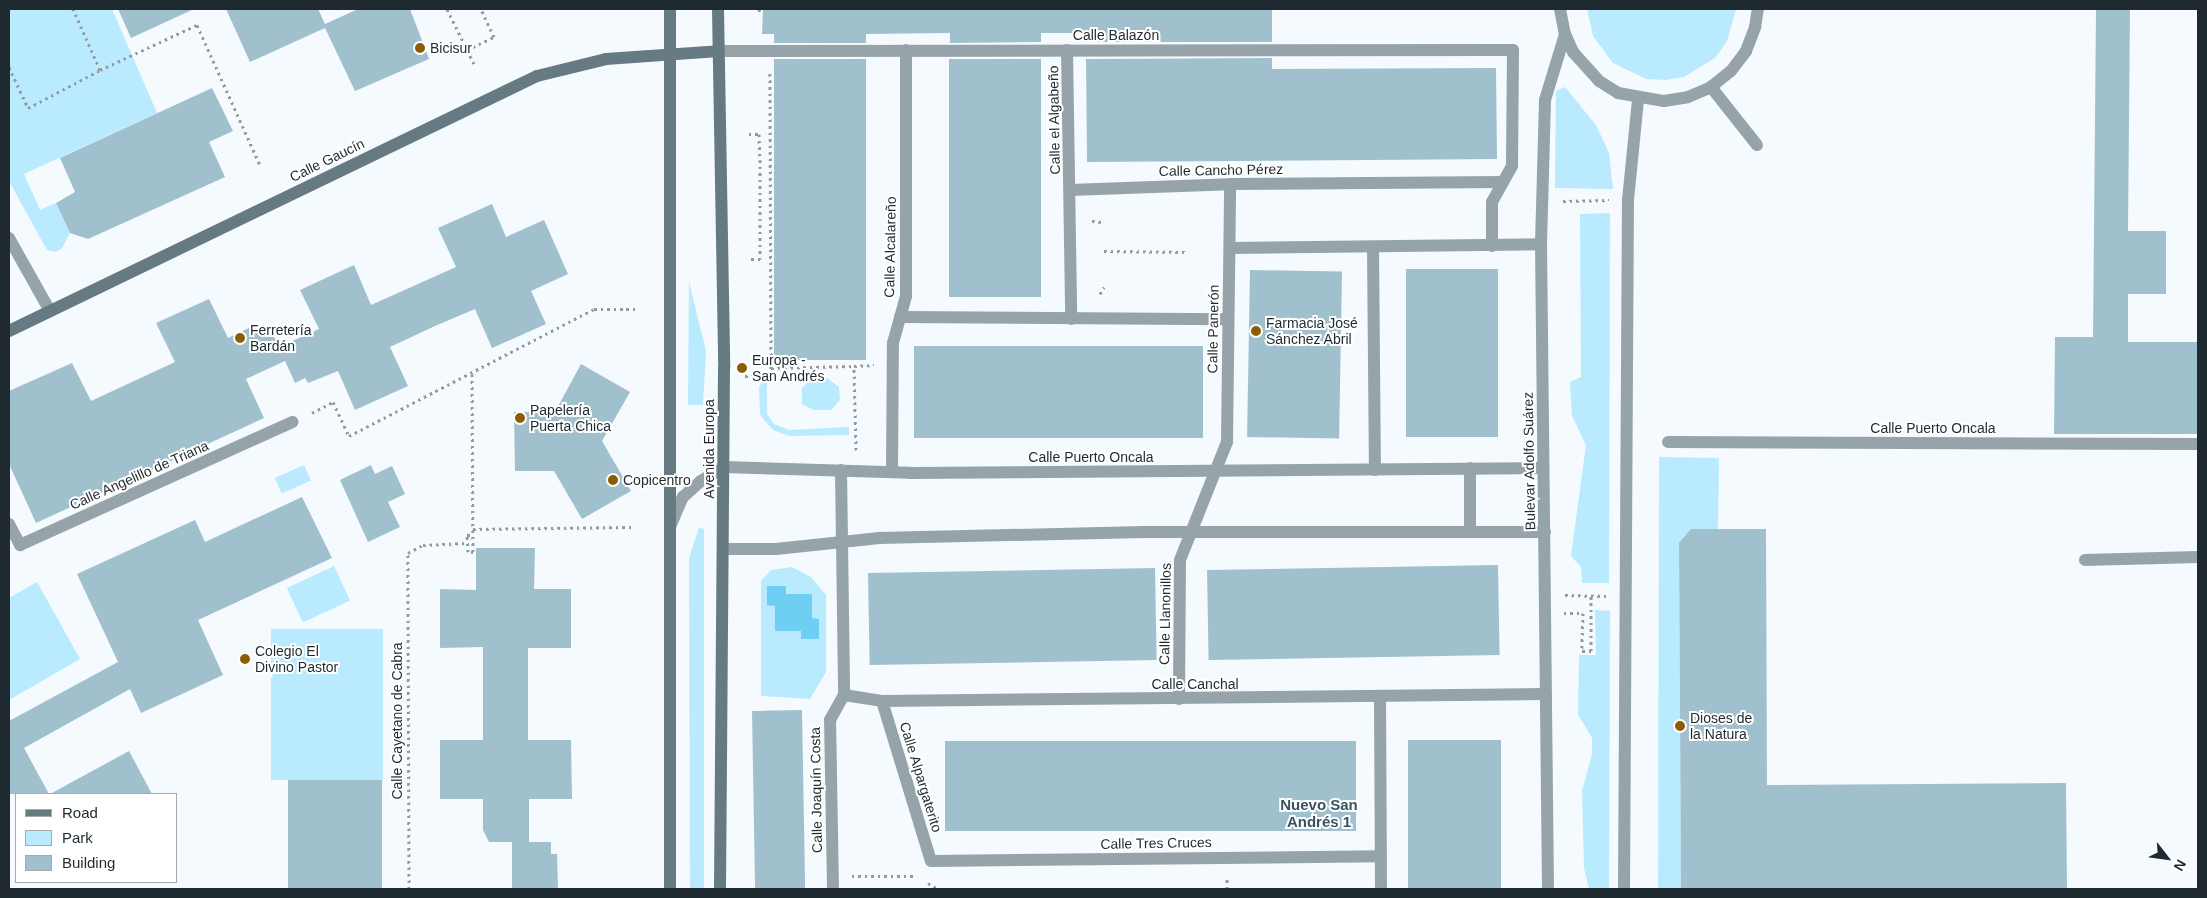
<!DOCTYPE html>
<meta charset="utf-8">
<style>
body{margin:0}
#map{position:relative;width:2207px;height:898px;overflow:hidden;background:#f4fafd;font-family:Helvetica,sans-serif}
div>[style]{position:absolute}
[style*='--x']{left:calc(var(--x)*1px);top:calc(var(--y)*1px);width:calc(var(--w)*1px);rotate:calc(var(--a)*1deg)}
.green>*{inset:0;background:#b9eafe;transform-origin:0 0}
.water>*{inset:0;background:#6fcff2}
.building>*{inset:0;background:#a0c0cd;transform-origin:0 0}
.path>*{height:3px;margin-top:-1.5px;transform-origin:0;background:repeating-linear-gradient(90deg,#929a9e 0 2.5px,transparent 0 6.5px)}
.service>*{height:12px;margin:-6px;padding:0 6px;transform-origin:6px;border-radius:6px;background:#96a3a9}
.minor>*{height:12px;margin:-6px;padding:0 6px;transform-origin:6px;border-radius:6px;background:#96a3a9}
.tertiary>*{height:12px;margin:-6px;padding:0 6px;transform-origin:6px;border-radius:6px;background:#96a3a9}
.secondary>*{height:12px;margin:-6px;padding:0 6px;transform-origin:6px;border-radius:6px;background:#667a82}
.dots>*{width:14px;height:14px;translate:-50% -50%;box-sizing:border-box;border:2px solid #fff;border-radius:50%}
span{translate:-50% -50%;white-space:nowrap;text-align:center;line-height:1.15;-webkit-text-stroke:4px #fff;paint-order:stroke}
.street-label{font-size:14px;color:#1e2a2f}
.poi-label{font-size:14px;color:#1e2a2f}
.left{translate:0 -50%;text-align:left}
.neighbourhood-label{font-size:15px;color:#37545f;font-weight:700}
.frame{position:absolute;inset:0;border:10px solid #1e2a2f;pointer-events:none}
.legend{position:absolute;left:15px;top:793px;width:162px;height:90px;box-sizing:border-box;background:#fff;border:1px solid #a5aaac;margin:0;padding:6px 9px;list-style:none;font-size:15px;color:#1e2a2f}
.legend li{display:flex;align-items:center;gap:10px;height:25px}
.legend b{width:25px;border:1px solid #a5aaac}
.north{position:absolute;left:2142px;top:833px;width:50px;height:50px;-webkit-text-stroke:4px #fff;paint-order:stroke;rotate:120deg;font-size:14px;font-weight:700;line-height:20px;text-align:center;color:#1e2a2f}
.north::after{content:'';display:block;margin:auto;width:18px;height:22px;background:#1e2a2f;clip-path:polygon(50% 0,100% 100%,50% 72%,0 100%)}
</style>
<div id="map">
<div class="green">
<div style="clip-path:polygon(9px 9px,112px 9px,157px 113px,24px 174px,40px 210px,56px 203px,70px 233px,62px 248px,56px 252px,47px 250px,9px 181px)"></div>
<div style="clip-path:polygon(1587px 9px,1736px 9px,1727px 41px,1716px 57px,1684px 77px,1665px 80px,1646px 79px,1613px 63px,1593px 36px)"></div>
<div style="clip-path:polygon(1565px 87px,1596px 125px,1609px 153px,1613px 189px,1555px 188px,1556px 91px)"></div>
<div style="clip-path:polygon(1610px 213px,1609px 583px,1582px 583px,1581px 567px,1571px 556px,1586px 445px,1572px 416px,1570px 382px,1581px 377px,1580px 214px)"></div>
<div style="clip-path:polygon(689px 282px,706px 351px,703px 405px,688px 405px)"></div>
<div style="clip-path:polygon(813px 378px,827px 378px,839px 387px,840px 400px,831px 410px,814px 410px,802px 404px,802px 388px)"></div>
<div style="clip-path:polygon(763px 382px,767px 383px,767px 414px,774px 424px,789px 430px,849px 427px,849px 435px,789px 436px,773px 430px,760px 415px,759px 387px)"></div>
<div style="clip-path:polygon(1659px 457px,1719px 458px,1718px 530px,1679px 543px,1681px 889px,1658px 889px)"></div>
<div style="left:304px;top:465px;width:17px;height:32px;rotate:66deg"></div>
<div style="clip-path:polygon(699px 528px,704px 529px,704px 889px,690px 889px,689px 558px)"></div>
<div style="left:334px;top:566px;width:38px;height:52px;rotate:65deg"></div>
<div style="clip-path:polygon(evenodd,792px 567px,811px 577px,826px 595px,826px 672px,810px 699px,761px 696px,761px 581px,771px 570px,792px 567px,775px 605px,812px 619px,775px 631px,775px 605px)"></div>
<div style="clip-path:polygon(37px 582px,80px 659px,9px 700px,9px 598px)"></div>
<div style="clip-path:polygon(1595px 610px,1610px 611px,1609px 889px,1589px 889px,1584px 868px,1582px 791px,1592px 754px,1592px 738px,1578px 714px,1579px 655px,1596px 655px)"></div>
<div style="left:271px;top:629px;width:112px;height:151px"></div>
</div>
<div class="water">
<div style="clip-path:polygon(767px 586px,786px 586px,786px 594px,812px 594px,812px 618px,819px 619px,819px 639px,801px 639px,801px 631px,775px 631px,775px 606px,767px 605px)"></div>
</div>
<div class="building">
<div style="clip-path:polygon(118px 9px,194px 9px,131px 38px)"></div>
<div style="clip-path:polygon(226px 9px,318px 9px,325px 24px,358px 9px,410px 9px,429px 59px,355px 91px,325px 28px,250px 62px)"></div>
<div style="clip-path:polygon(763px 9px,1272px 9px,1272px 42px,1085px 42px,1085px 33px,1041px 33px,1041px 42px,950px 43px,950px 33px,866px 34px,866px 43px,774px 43px,774px 34px,762px 34px)"></div>
<div style="clip-path:polygon(2096px 9px,2130px 9px,2128px 231px,2166px 231px,2166px 294px,2128px 294px,2128px 342px,2198px 342px,2198px 434px,2054px 434px,2055px 337px,2093px 337px)"></div>
<div style="clip-path:polygon(1272px 58px,1272px 69px,1496px 68px,1497px 159px,1087px 162px,1086px 59px)"></div>
<div style="left:774px;top:59px;width:92px;height:301px"></div>
<div style="left:949px;top:59px;width:92px;height:238px"></div>
<div style="clip-path:polygon(212px 88px,233px 131px,209px 142px,225px 177px,88px 239px,70px 233px,56px 203px,75px 192px,60px 158px)"></div>
<div style="clip-path:polygon(492px 204px,506px 237px,544px 220px,568px 274px,531px 291px,546px 324px,492px 348px,475px 309px,435px 326px,390px 347px,408px 386px,355px 410px,338px 371px,308px 383px,305px 378px,295px 383px,285px 361px,246px 379px,264px 418px,36px 523px,9px 464px,9px 391px,72px 363px,91px 401px,175px 362px,156px 323px,209px 299px,228px 338px,255px 325px,258px 330px,269px 326px,279px 347px,319px 329px,300px 290px,354px 265px,371px 305px,456px 267px,438px 228px)"></div>
<div style="left:1498px;top:269px;width:168px;height:92px;rotate:90deg"></div>
<div style="left:1250px;top:270px;width:92px;height:167px;rotate:1deg"></div>
<div style="left:1203px;top:346px;width:92px;height:289px;rotate:90deg"></div>
<div style="clip-path:polygon(581px 364px,630px 392px,602px 441px,631px 491px,582px 519px,554px 471px,515px 471px,514px 412px,555px 412px)"></div>
<div style="clip-path:polygon(371px 465px,375px 474px,392px 466px,405px 494px,388px 502px,400px 527px,368px 542px,340px 480px)"></div>
<div style="clip-path:polygon(302px 497px,332px 558px,198px 620px,223px 675px,141px 713px,130px 689px,24px 748px,49px 794px,9px 794px,9px 721px,118px 662px,77px 574px,195px 520px,205px 542px)"></div>
<div style="clip-path:polygon(1691px 529px,1766px 529px,1767px 785px,2066px 783px,2067px 889px,1681px 889px,1679px 543px)"></div>
<div style="clip-path:polygon(476px 548px,535px 548px,534px 589px,571px 589px,571px 648px,528px 648px,528px 740px,571px 740px,572px 799px,529px 799px,529px 842px,551px 842px,551px 854px,557px 854px,558px 889px,512px 889px,512px 842px,489px 842px,483px 830px,483px 799px,440px 799px,440px 740px,483px 740px,483px 647px,440px 648px,440px 589px,476px 590px)"></div>
<div style="left:1498px;top:565px;width:90px;height:291px;rotate:89deg"></div>
<div style="left:1155px;top:568px;width:92px;height:287px;rotate:89deg"></div>
<div style="left:802px;top:710px;width:179px;height:50px;rotate:89deg"></div>
<div style="left:1408px;top:740px;width:93px;height:149px"></div>
<div style="left:1356px;top:741px;width:90px;height:411px;rotate:90deg"></div>
<div style="clip-path:polygon(129px 751px,152px 794px,50px 794px)"></div>
<div style="left:288px;top:780px;width:94px;height:109px"></div>
</div>
<div class="path">
<div style="--x:447;--y:9;--w:64;--a:63.8"></div>
<div style="--x:759;--y:9;--w:5;--a:79"></div>
<div style="--x:467;--y:50;--w:30;--a:-26"></div>
<div style="--x:494;--y:37;--w:31;--a:-115"></div>
<div style="--x:9;--y:67;--w:45;--a:65.1"></div>
<div style="--x:28;--y:108;--w:81;--a:-27.8"></div>
<div style="--x:100;--y:70;--w:67;--a:-113.9"></div>
<div style="--x:100;--y:70;--w:107;--a:-24.9"></div>
<div style="--x:197;--y:25;--w:154;--a:65.8"></div>
<div style="--x:749;--y:134;--w:10;--a:0"></div>
<div style="--x:759;--y:134;--w:26;--a:88"></div>
<div style="--x:760;--y:160;--w:99;--a:90"></div>
<div style="--x:760;--y:259;--w:10;--a:180"></div>
<div style="--x:1563;--y:201;--w:46;--a:-1.2"></div>
<div style="--x:1092;--y:221;--w:11;--a:5"></div>
<div style="--x:1104;--y:251;--w:83;--a:0.7"></div>
<div style="--x:1100;--y:294;--w:8;--a:-60"></div>
<div style="--x:771;--y:368;--w:83;--a:-1.4"></div>
<div style="--x:472;--y:374;--w:178;--a:89.7"></div>
<div style="--x:473;--y:552;--w:5;--a:180"></div>
<div style="--x:468;--y:552;--w:17;--a:-93"></div>
<div style="--x:467;--y:535;--w:6;--a:0"></div>
<div style="--x:745;--y:376;--w:26;--a:-2"></div>
<div style="--x:771;--y:375;--w:305;--a:-90.2"></div>
<div style="--x:312;--y:413;--w:24;--a:-28"></div>
<div style="--x:333;--y:402;--w:38;--a:65"></div>
<div style="--x:349;--y:436;--w:276;--a:-27.4"></div>
<div style="--x:594;--y:309;--w:43;--a:0"></div>
<div style="--x:856;--y:450;--w:84;--a:-91.4"></div>
<div style="--x:854;--y:366;--w:20;--a:-3"></div>
<div style="--x:473;--y:529;--w:162;--a:-0.7"></div>
<div style="--x:1565;--y:595;--w:41;--a:1.4"></div>
<div style="--x:1564;--y:613;--w:19;--a:0"></div>
<div style="--x:1583;--y:613;--w:38;--a:92"></div>
<div style="--x:1582;--y:651;--w:9;--a:0"></div>
<div style="--x:1591;--y:651;--w:55;--a:-90"></div>
<div style="--x:852;--y:876;--w:64;--a:0"></div>
<div style="--x:928;--y:883;--w:12;--a:31"></div>
<div style="--x:409;--y:889;--w:336;--a:-90.2"></div>
<div style="--x:408;--y:553;--w:17;--a:-28"></div>
<div style="--x:423;--y:545;--w:44;--a:-2.6"></div>
<div style="--x:1227;--y:889;--w:12;--a:-90"></div>
</div>
<div class="service">
<div style="--x:1711;--y:87;--w:74;--a:51.6"></div>
<div style="--x:9;--y:524;--w:24;--a:62"></div>
<div style="--x:20;--y:545;--w:299;--a:-24.3"></div>
<div style="--x:2085;--y:560;--w:113;--a:-1.5"></div>
</div>
<div class="minor">
<div style="--x:1067;--y:50;--w:269;--a:89.1"></div>
<div style="--x:719;--y:51;--w:794;--a:-0.07"></div>
<div style="--x:1513;--y:50;--w:116;--a:90.5"></div>
<div style="--x:1512;--y:166;--w:41;--a:119.1"></div>
<div style="--x:1492;--y:202;--w:44;--a:90"></div>
<div style="--x:1070;--y:190;--w:160;--a:-2.1"></div>
<div style="--x:1230;--y:184;--w:273;--a:-0.4"></div>
<div style="--x:9;--y:238;--w:84;--a:60.7"></div>
<div style="--x:1373;--y:247;--w:223;--a:89.5"></div>
<div style="--x:1230;--y:248;--w:311;--a:-0.7"></div>
<div style="--x:900;--y:317;--w:327;--a:0.4"></div>
<div style="--x:1668;--y:442;--w:530;--a:0.22"></div>
<div style="--x:1470;--y:468;--w:64;--a:90"></div>
<div style="--x:841;--y:470;--w:225;--a:89.2"></div>
<div style="--x:892;--y:472;--w:129;--a:-89.6"></div>
<div style="--x:893;--y:343;--w:49;--a:-74.5"></div>
<div style="--x:906;--y:296;--w:246;--a:-90"></div>
<div style="--x:670;--y:527;--w:33;--a:-67"></div>
<div style="--x:683;--y:497;--w:24;--a:-42"></div>
<div style="--x:701;--y:481;--w:27;--a:-31"></div>
<div style="--x:724;--y:467;--w:186;--a:1.8"></div>
<div style="--x:910;--y:473;--w:633;--a:-0.45"></div>
<div style="--x:724;--y:549;--w:52;--a:0"></div>
<div style="--x:776;--y:549;--w:104;--a:-6.1"></div>
<div style="--x:879;--y:538;--w:265;--a:-1.3"></div>
<div style="--x:1144;--y:532;--w:401;--a:0"></div>
<div style="--x:844;--y:695;--w:38;--a:9"></div>
<div style="--x:882;--y:701;--w:664;--a:-0.6"></div>
<div style="--x:1380;--y:697;--w:192;--a:89.7"></div>
<div style="--x:1179;--y:699;--w:139;--a:-89.6"></div>
<div style="--x:1180;--y:560;--w:127;--a:-68.3"></div>
<div style="--x:1227;--y:442;--w:258;--a:-89.3"></div>
<div style="--x:882;--y:701;--w:167;--a:73"></div>
<div style="--x:931;--y:861;--w:450;--a:-0.6"></div>
<div style="--x:833;--y:889;--w:169;--a:-91"></div>
<div style="--x:830;--y:720;--w:29;--a:-61"></div>
</div>
<div class="tertiary">
<div style="--x:1560;--y:9;--w:25;--a:79"></div>
<div style="--x:1565;--y:34;--w:20;--a:66"></div>
<div style="--x:1573;--y:52;--w:39;--a:48"></div>
<div style="--x:1599;--y:81;--w:22;--a:32"></div>
<div style="--x:1618;--y:93;--w:47;--a:9.9"></div>
<div style="--x:1664;--y:101;--w:24;--a:-9"></div>
<div style="--x:1688;--y:97;--w:25;--a:-23"></div>
<div style="--x:1711;--y:87;--w:26;--a:-39"></div>
<div style="--x:1731;--y:71;--w:25;--a:-53"></div>
<div style="--x:1746;--y:51;--w:26;--a:-69"></div>
<div style="--x:1755;--y:27;--w:18;--a:-81"></div>
<div style="--x:1548;--y:889;--w:645;--a:-90.62"></div>
<div style="--x:1541;--y:244;--w:144;--a:-88.4"></div>
<div style="--x:1545;--y:100;--w:69;--a:-73.1"></div>
<div style="--x:1624;--y:889;--w:689;--a:-89.67"></div>
<div style="--x:1628;--y:200;--w:101;--a:-84.3"></div>
</div>
<div class="secondary">
<div style="--x:718;--y:9;--w:359;--a:89"></div>
<div style="--x:724;--y:368;--w:521;--a:90.44"></div>
<div style="--x:9;--y:331;--w:586;--a:-25.78"></div>
<div style="--x:537;--y:76;--w:71;--a:-13.8"></div>
<div style="--x:606;--y:59;--w:113;--a:-4"></div>
<div style="--x:670;--y:889;--w:880;--a:-90"></div>
</div>
<div class="dots">
<div style="left:420px;top:48px;background:#8d5d06"></div>
<div style="left:1256px;top:331px;background:#8d5d06"></div>
<div style="left:240px;top:338px;background:#8d5d06"></div>
<div style="left:742px;top:368px;background:#8d5d06"></div>
<div style="left:520px;top:418px;background:#8d5d06"></div>
<div style="left:613px;top:480px;background:#8d5d06"></div>
<div style="left:245px;top:659px;background:#8d5d06"></div>
<div style="left:1680px;top:726px;background:#8d5d06"></div>
</div>
<div class="street-label">
<span style="left:1116px;top:35px">Calle Balazón</span>
<span style="left:1054px;top:120px;rotate:-91deg">Calle el Algabeño</span>
<span style="left:327px;top:160px;rotate:-26deg">Calle Gaucín</span>
<span style="left:1221px;top:170px;rotate:-1deg">Calle Cancho Pérez</span>
<span style="left:890px;top:247px;rotate:-89deg">Calle Alcalareño</span>
<span style="left:1213px;top:329px;rotate:-89deg">Calle Panerón</span>
<span style="left:1933px;top:428px">Calle Puerto Oncala</span>
<span style="left:709px;top:449px;rotate:-90deg">Avenida Europa</span>
<span style="left:1091px;top:457px">Calle Puerto Oncala</span>
<span style="left:1529px;top:461px;rotate:-91deg">Bulevar Adolfo Suárez</span>
<span style="left:139px;top:475px;rotate:-24deg">Calle Angelillo de Triana</span>
<span style="left:1165px;top:614px;rotate:-89deg">Calle Llanonillos</span>
<span style="left:1195px;top:684px">Calle Canchal</span>
<span style="left:397px;top:721px;rotate:-90deg">Calle Cayetano de Cabra</span>
<span style="left:921px;top:777px;rotate:73deg">Calle Alpargaterito</span>
<span style="left:816px;top:790px;rotate:-91deg">Calle Joaquín Costa</span>
<span style="left:1156px;top:843px;rotate:-1deg">Calle Tres Cruces</span>
</div>
<div class="poi-label">
<span class="left" style="left:430px;top:48px">Bicisur</span>
<span class="left" style="left:1266px;top:331px">Farmacia José<br>Sánchez Abril</span>
<span class="left" style="left:250px;top:338px">Ferretería<br>Bardán</span>
<span class="left" style="left:752px;top:368px">Europa -<br>San Andrés</span>
<span class="left" style="left:530px;top:418px">Papelería<br>Puerta Chica</span>
<span class="left" style="left:623px;top:480px">Copicentro</span>
<span class="left" style="left:255px;top:659px">Colegio El<br>Divino Pastor</span>
<span class="left" style="left:1690px;top:726px">Dioses de<br>la Natura</span>
</div>
<div class="neighbourhood-label">
<span style="left:1319px;top:813px">Nuevo San<br>Andrés 1</span>
</div>
<div class="frame"></div>
<ul class="legend">
<li><b style="height:6px;background:#667a82"></b>Road</li>
<li><b style="height:14px;background:#b9eafe"></b>Park</li>
<li><b style="height:14px;background:#a0c0cd"></b>Building</li>
</ul>
<div class="north">N</div>
</div>
